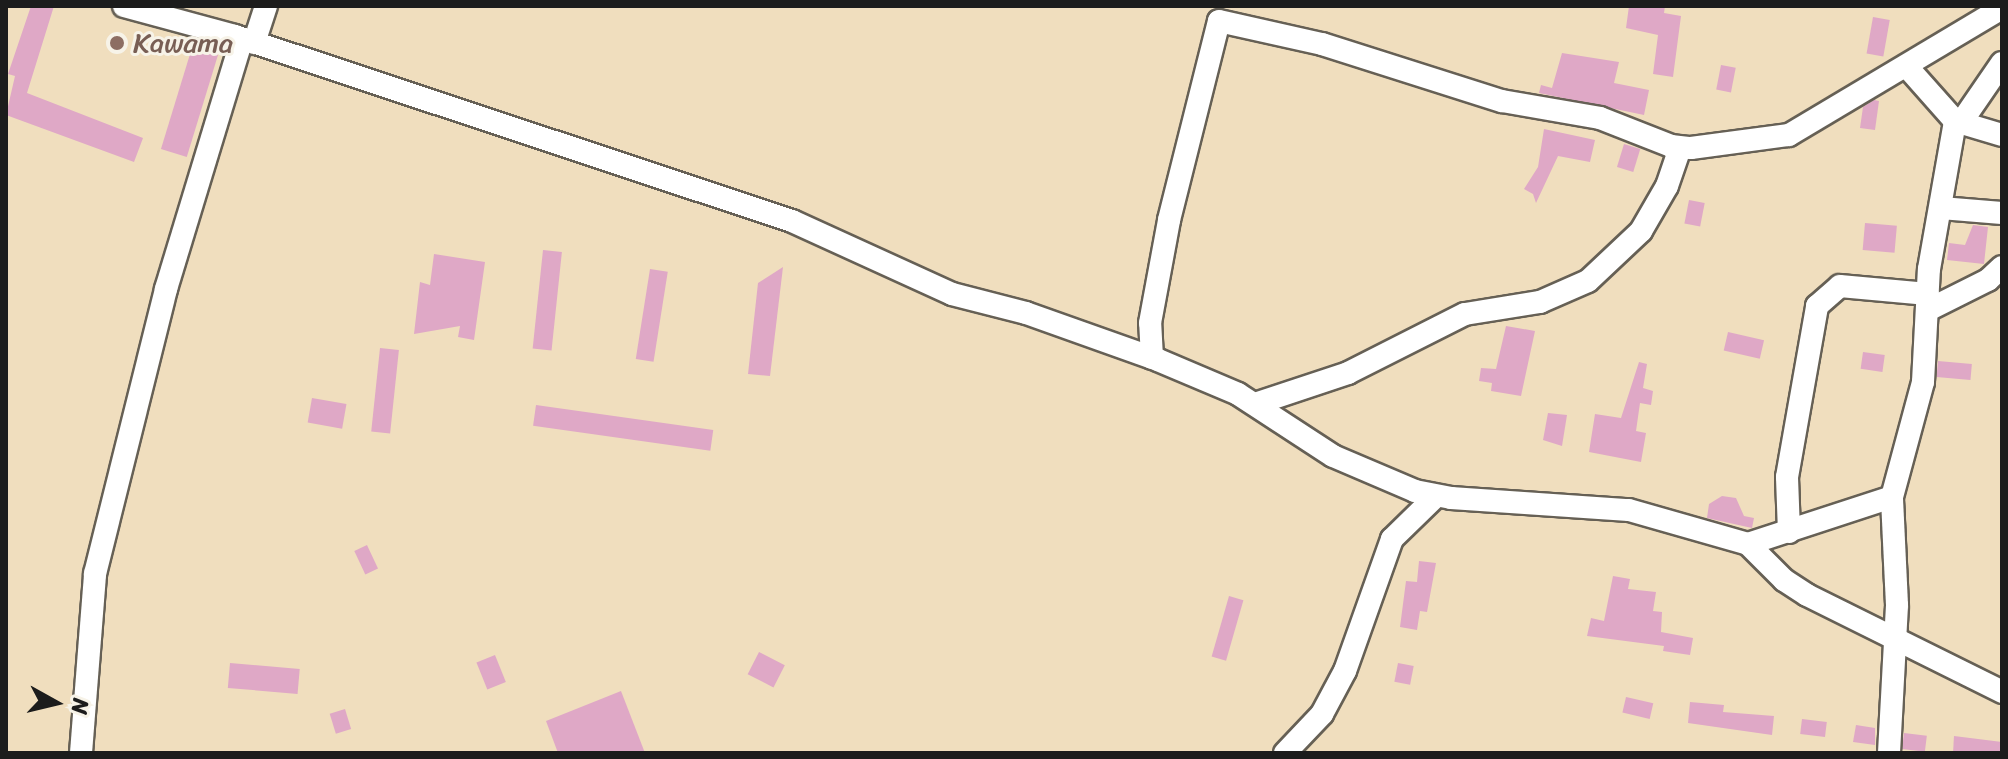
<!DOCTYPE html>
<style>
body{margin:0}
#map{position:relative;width:2008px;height:759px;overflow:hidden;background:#f0debe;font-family:Sriracha,sans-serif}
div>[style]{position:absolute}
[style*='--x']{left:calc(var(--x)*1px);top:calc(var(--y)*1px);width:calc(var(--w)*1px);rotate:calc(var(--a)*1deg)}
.building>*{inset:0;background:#dfa8c6;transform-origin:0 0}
.roads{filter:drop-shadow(2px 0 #666055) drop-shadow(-2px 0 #666055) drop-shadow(0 2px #666055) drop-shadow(0 -2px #666055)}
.minor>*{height:22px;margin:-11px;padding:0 11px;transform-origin:11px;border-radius:11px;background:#fff}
.dots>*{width:22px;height:22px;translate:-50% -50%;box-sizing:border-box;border:4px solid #f7f3e8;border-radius:50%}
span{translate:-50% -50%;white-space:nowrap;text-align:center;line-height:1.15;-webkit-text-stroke:6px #f7f3e8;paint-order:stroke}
.education-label{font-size:28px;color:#785e54}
.left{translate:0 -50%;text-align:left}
.frame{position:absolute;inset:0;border:8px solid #1c1c1c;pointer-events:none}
.north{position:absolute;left:16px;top:663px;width:80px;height:80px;-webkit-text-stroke:6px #f7f3e8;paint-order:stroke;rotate:98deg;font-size:22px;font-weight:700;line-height:32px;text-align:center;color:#1c1c1c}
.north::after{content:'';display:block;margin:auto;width:28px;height:36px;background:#1c1c1c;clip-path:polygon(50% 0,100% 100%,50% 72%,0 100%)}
</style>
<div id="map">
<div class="building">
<div style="clip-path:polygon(31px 6px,54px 6px,27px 93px,143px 138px,134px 162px,6px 115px,15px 76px,8px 74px)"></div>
<div style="clip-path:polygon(1629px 6px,1665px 6px,1664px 13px,1681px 16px,1673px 77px,1653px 74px,1658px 35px,1626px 28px)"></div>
<div style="left:1873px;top:17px;width:17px;height:37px;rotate:10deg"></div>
<div style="left:194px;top:41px;width:27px;height:113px;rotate:17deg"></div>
<div style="clip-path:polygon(1562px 53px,1619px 62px,1614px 83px,1649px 90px,1644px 115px,1539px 93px,1541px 85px,1552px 88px)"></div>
<div style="left:1721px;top:65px;width:15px;height:25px;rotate:11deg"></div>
<div style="clip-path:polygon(1874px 100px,1879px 101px,1875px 130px,1860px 128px,1863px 107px)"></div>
<div style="clip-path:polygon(1544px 129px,1595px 140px,1590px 162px,1558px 156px,1536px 203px,1533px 194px,1524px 189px,1538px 167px)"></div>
<div style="left:1624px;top:144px;width:17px;height:24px;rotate:17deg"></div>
<div style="left:1689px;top:200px;width:16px;height:24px;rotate:11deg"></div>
<div style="left:1865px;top:223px;width:32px;height:27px;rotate:5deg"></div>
<div style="clip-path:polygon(1973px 225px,1988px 227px,1984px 264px,1947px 260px,1949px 243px,1965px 245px)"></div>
<div style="left:543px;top:250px;width:19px;height:99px;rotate:6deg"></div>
<div style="clip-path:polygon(434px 254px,485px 262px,474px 340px,458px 337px,460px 326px,414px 334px,420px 282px,430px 285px)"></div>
<div style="clip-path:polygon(783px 267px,770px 376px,748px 374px,758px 283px)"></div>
<div style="left:650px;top:269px;width:18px;height:91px;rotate:9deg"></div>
<div style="clip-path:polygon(1506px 326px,1535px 331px,1521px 396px,1491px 391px,1492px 383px,1479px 381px,1481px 368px,1496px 369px)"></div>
<div style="left:1728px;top:332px;width:37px;height:19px;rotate:13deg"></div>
<div style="left:380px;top:348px;width:19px;height:84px;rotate:6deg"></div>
<div style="left:1863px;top:352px;width:22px;height:17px;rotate:8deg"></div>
<div style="left:1938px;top:361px;width:34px;height:16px;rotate:5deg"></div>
<div style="clip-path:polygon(1639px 362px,1647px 364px,1643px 388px,1653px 391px,1651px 405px,1640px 403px,1636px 431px,1646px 433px,1641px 462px,1589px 452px,1595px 414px,1621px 418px)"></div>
<div style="left:312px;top:398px;width:35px;height:25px;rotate:10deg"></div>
<div style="left:536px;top:405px;width:179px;height:21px;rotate:8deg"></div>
<div style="clip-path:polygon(1548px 413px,1567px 415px,1562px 446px,1543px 440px)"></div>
<div style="clip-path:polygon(1722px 496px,1736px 498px,1744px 516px,1754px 518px,1752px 528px,1707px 518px,1709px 504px)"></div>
<div style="left:367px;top:545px;width:26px;height:14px;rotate:65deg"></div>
<div style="clip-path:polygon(1419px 561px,1436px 563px,1427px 612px,1420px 611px,1417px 630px,1400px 627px,1406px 581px,1417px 582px)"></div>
<div style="clip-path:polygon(1613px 576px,1630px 579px,1628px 589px,1656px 592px,1653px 611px,1662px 612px,1661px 632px,1693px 638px,1690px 655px,1663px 651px,1664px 646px,1587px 636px,1591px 618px,1604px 621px)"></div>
<div style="left:1229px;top:596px;width:15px;height:63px;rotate:16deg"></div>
<div style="left:759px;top:652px;width:29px;height:25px;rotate:27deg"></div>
<div style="left:495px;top:655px;width:29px;height:20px;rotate:68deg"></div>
<div style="left:230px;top:663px;width:70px;height:25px;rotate:5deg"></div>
<div style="left:1398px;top:663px;width:16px;height:19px;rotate:11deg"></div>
<div style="clip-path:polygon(621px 691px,645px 753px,558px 753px,546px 721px)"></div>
<div style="left:1626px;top:697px;width:28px;height:16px;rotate:13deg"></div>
<div style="clip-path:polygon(1690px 702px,1724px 705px,1723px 712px,1774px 716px,1772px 735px,1688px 723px)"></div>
<div style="left:345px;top:709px;width:21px;height:16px;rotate:73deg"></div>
<div style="left:1802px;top:719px;width:25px;height:15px;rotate:7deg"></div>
<div style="clip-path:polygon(1856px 725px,1875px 728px,1875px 745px,1853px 742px)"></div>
<div style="left:1904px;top:733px;width:23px;height:16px;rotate:7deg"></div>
<div style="clip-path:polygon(1954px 736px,2002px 742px,2002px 753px,1953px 753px)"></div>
</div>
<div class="roads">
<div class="minor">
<div style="--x:124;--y:6;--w:115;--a:15.1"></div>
<div style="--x:235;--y:36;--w:587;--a:18.37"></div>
<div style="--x:792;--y:221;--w:176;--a:24.5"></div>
<div style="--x:952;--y:294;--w:76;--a:14.4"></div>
<div style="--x:1026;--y:313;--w:140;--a:19.6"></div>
<div style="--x:1158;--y:360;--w:87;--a:23"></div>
<div style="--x:1238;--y:394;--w:113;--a:33.1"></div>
<div style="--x:1333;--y:456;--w:89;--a:23.1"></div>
<div style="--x:1415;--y:491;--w:37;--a:11"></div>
<div style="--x:1451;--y:498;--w:178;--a:3.9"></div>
<div style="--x:1629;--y:510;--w:124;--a:15.9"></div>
<div style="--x:1748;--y:544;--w:151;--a:-18.1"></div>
<div style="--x:1892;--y:497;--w:119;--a:-74.9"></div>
<div style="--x:1923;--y:382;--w:113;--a:-87"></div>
<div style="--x:1929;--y:269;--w:150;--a:-80"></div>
<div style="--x:254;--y:43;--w:39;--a:-72"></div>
<div style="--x:1908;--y:68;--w:71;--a:48.4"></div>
<div style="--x:1955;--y:121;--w:49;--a:16.6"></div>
<div style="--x:1960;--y:124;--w:74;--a:-55.5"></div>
<div style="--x:1941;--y:208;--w:61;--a:4.7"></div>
<div style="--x:1928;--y:310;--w:67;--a:-26.6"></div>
<div style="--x:1988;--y:280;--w:19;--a:-43"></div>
<div style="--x:1152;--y:358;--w:35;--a:-93"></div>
<div style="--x:1150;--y:323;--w:105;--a:-79.5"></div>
<div style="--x:1169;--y:220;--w:205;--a:-75.9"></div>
<div style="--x:1219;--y:21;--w:106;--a:12.6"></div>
<div style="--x:1322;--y:44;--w:189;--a:17.6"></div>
<div style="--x:1502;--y:101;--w:99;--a:9.8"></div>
<div style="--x:1600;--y:118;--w:76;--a:21.5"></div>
<div style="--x:1671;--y:146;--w:20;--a:6"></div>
<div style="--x:1691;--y:148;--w:99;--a:-7.6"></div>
<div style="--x:1789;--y:135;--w:248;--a:-30.8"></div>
<div style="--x:1255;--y:404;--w:98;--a:-18.4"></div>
<div style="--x:1348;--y:373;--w:131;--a:-26.8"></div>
<div style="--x:1465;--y:314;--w:76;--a:-9.1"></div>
<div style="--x:1540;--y:302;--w:52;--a:-23.6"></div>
<div style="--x:1588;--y:281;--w:73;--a:-43.3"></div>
<div style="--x:1641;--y:231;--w:52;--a:-60"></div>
<div style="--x:1667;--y:186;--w:40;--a:-71.1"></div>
<div style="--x:1789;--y:532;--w:55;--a:-92.1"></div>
<div style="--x:1787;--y:477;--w:174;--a:-80"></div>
<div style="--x:1817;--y:306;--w:30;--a:-41"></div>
<div style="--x:1840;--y:286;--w:88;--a:5.2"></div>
<div style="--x:1748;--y:544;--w:51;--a:45"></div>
<div style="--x:1784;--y:580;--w:27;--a:33"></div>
<div style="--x:1807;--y:595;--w:218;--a:26.4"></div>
<div style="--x:81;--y:753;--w:180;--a:-85.5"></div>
<div style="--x:95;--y:574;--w:294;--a:-76"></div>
<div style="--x:166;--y:289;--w:261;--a:-73.1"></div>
<div style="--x:1285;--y:753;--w:54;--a:-46.5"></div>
<div style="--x:1322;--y:714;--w:49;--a:-61.9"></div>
<div style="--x:1345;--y:671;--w:140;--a:-70.4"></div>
<div style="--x:1392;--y:539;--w:60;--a:-44.3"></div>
<div style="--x:1889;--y:753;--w:148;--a:-86.9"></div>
<div style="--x:1897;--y:605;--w:108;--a:-92.7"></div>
</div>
</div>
<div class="dots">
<div style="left:117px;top:43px;background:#8d6e63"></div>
</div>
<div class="education-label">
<span class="left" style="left:133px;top:43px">Kawama</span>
</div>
<div class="frame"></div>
<div class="north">N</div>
</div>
